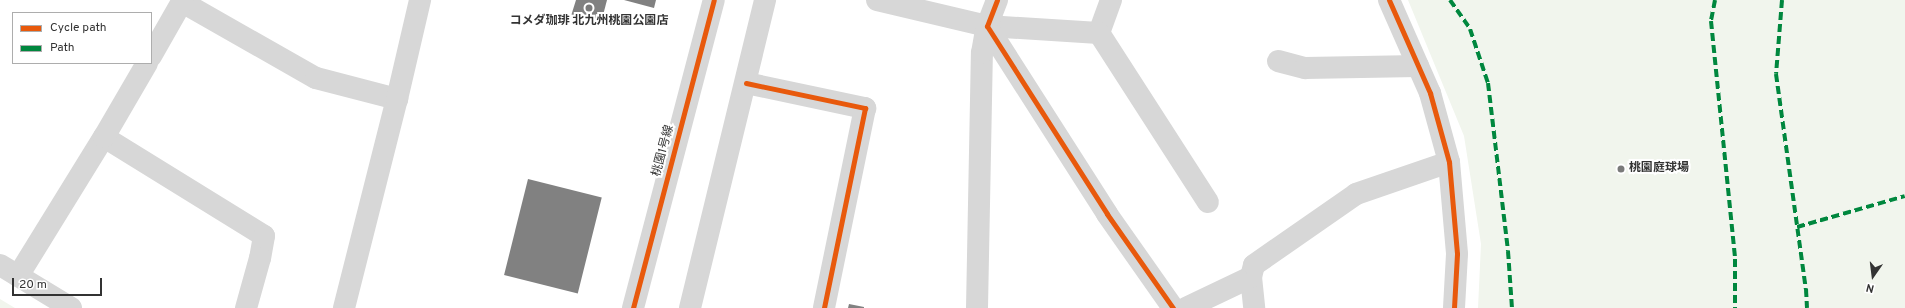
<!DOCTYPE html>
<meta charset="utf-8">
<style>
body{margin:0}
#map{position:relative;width:1905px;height:308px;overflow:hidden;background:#fff;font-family:Overpass,"Noto Sans JP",sans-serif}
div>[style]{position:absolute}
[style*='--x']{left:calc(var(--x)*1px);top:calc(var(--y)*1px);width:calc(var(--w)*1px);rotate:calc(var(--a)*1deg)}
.green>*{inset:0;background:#f1f5ed}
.building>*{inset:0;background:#818181;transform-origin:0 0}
.minor>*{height:22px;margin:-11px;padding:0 11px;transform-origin:11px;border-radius:11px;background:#d7d7d7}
.quiet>*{height:4px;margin-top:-2px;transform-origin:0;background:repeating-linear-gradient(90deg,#00873e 0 8px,transparent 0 12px)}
.cycleway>*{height:5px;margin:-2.5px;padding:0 2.5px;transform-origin:2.5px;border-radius:2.5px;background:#e8590c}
.dots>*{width:11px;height:11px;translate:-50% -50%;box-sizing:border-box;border:2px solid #fff;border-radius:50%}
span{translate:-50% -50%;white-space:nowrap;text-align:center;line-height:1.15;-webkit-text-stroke:4px #fff;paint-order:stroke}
.poi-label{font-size:12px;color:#333;font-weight:700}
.left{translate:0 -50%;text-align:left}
.street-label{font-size:12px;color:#333}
.legend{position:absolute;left:12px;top:12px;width:140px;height:52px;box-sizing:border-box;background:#fff;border:1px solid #adadad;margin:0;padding:5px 7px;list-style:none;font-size:12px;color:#333}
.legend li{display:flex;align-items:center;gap:8px;height:20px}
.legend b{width:20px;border:1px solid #adadad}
.north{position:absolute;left:1853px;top:256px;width:40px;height:40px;-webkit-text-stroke:3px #fff;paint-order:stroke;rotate:194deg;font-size:11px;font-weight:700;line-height:16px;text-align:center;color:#333}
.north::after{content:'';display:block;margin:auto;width:14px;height:18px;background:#333;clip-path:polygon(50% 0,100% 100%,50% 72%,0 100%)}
.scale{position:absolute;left:12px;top:278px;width:90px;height:18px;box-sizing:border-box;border:2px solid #333;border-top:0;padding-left:5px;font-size:12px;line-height:14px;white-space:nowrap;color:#333;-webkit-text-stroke:3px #fff;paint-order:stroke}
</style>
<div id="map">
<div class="green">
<div style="clip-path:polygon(1408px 0,1905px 0,1905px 308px,1478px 308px,1481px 244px,1464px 136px)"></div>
<div style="clip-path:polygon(0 299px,15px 308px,0 308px)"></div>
</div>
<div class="building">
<div style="clip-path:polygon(576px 0,607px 0,601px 23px,571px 16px)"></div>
<div style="clip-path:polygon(624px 0,656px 0,654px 8px)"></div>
<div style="left:528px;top:179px;width:76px;height:99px;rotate:14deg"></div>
<div style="clip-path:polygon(849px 304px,864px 307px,864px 308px,848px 308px)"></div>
</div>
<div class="minor">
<div style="--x:877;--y:0;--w:113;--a:13.3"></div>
<div style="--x:987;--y:26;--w:112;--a:3.6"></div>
<div style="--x:1099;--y:33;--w:35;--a:-70"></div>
<div style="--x:997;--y:0;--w:28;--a:111"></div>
<div style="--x:987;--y:26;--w:223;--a:57.4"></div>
<div style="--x:1107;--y:214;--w:115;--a:54.9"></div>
<div style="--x:1389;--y:0;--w:102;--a:66.2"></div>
<div style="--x:1430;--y:93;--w:72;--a:74.6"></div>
<div style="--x:1449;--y:162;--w:92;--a:85"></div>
<div style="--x:1457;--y:254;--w:54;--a:93.2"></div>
<div style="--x:182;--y:2;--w:154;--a:29.6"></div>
<div style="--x:316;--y:78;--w:84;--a:14.5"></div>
<div style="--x:1099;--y:33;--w:201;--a:57.2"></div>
<div style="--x:151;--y:56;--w:64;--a:-60.3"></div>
<div style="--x:1278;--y:61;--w:28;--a:15"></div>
<div style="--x:1305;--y:68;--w:113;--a:-1"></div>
<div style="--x:746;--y:83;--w:122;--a:11.9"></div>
<div style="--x:865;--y:108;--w:204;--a:101.6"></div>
<div style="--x:104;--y:137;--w:188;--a:31.7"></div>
<div style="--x:264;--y:236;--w:22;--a:100"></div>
<div style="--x:260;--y:258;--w:52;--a:105.6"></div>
<div style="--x:0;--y:265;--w:83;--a:31.2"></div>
<div style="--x:18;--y:276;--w:163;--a:-58.3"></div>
<div style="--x:104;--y:137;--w:86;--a:-59.8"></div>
<div style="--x:1251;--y:277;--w:31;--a:84"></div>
<div style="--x:344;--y:308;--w:216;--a:-75.8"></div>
<div style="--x:397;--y:99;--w:102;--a:-76.9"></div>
<div style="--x:633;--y:308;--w:318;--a:-75.3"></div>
<div style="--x:690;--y:308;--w:317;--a:-76.3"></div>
<div style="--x:977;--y:308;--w:255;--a:-88.9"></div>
<div style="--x:982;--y:53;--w:27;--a:-80"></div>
<div style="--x:1186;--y:308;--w:72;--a:-25.5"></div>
<div style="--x:1251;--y:277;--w:12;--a:-76"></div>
<div style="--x:1254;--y:265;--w:124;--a:-34.8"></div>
<div style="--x:1356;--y:194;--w:98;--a:-19"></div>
</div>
<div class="quiet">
<div style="--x:1450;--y:0;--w:35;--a:55"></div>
<div style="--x:1470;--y:29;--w:57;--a:71.6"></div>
<div style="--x:1488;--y:83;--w:169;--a:83.2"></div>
<div style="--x:1508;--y:251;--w:57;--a:86"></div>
<div style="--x:1715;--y:0;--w:21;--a:101"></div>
<div style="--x:1711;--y:21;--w:239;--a:84.2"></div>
<div style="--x:1735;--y:259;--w:49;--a:90"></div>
<div style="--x:1782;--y:0;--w:74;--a:94.6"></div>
<div style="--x:1776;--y:74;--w:217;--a:82.1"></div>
<div style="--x:1806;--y:289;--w:19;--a:87"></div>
<div style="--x:1797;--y:227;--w:112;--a:-16"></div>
</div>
<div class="cycleway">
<div style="--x:997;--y:0;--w:28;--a:111"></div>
<div style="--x:987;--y:26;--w:223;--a:57.4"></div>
<div style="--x:1107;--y:214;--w:115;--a:54.9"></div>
<div style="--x:1389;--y:0;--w:102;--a:66.2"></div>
<div style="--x:1430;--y:93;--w:72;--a:74.6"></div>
<div style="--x:1449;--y:162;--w:92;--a:85"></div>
<div style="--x:1457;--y:254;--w:54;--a:93.2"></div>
<div style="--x:746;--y:83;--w:122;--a:11.9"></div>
<div style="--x:865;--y:108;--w:204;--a:101.6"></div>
<div style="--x:633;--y:308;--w:318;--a:-75.3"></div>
</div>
<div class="dots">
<div style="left:589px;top:8px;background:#7a7a7a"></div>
<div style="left:1621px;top:169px;background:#7a7a7a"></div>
</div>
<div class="poi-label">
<span style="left:589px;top:22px">コメダ珈琲 北九州桃園公園店</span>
<span class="left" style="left:1629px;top:169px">桃園庭球場</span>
</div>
<div class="street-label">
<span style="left:664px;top:151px;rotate:-75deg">桃園1号線</span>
</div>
<ul class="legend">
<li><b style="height:5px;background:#e8590c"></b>Cycle path</li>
<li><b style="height:5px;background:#00873e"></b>Path</li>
</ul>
<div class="north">N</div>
<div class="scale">20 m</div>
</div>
